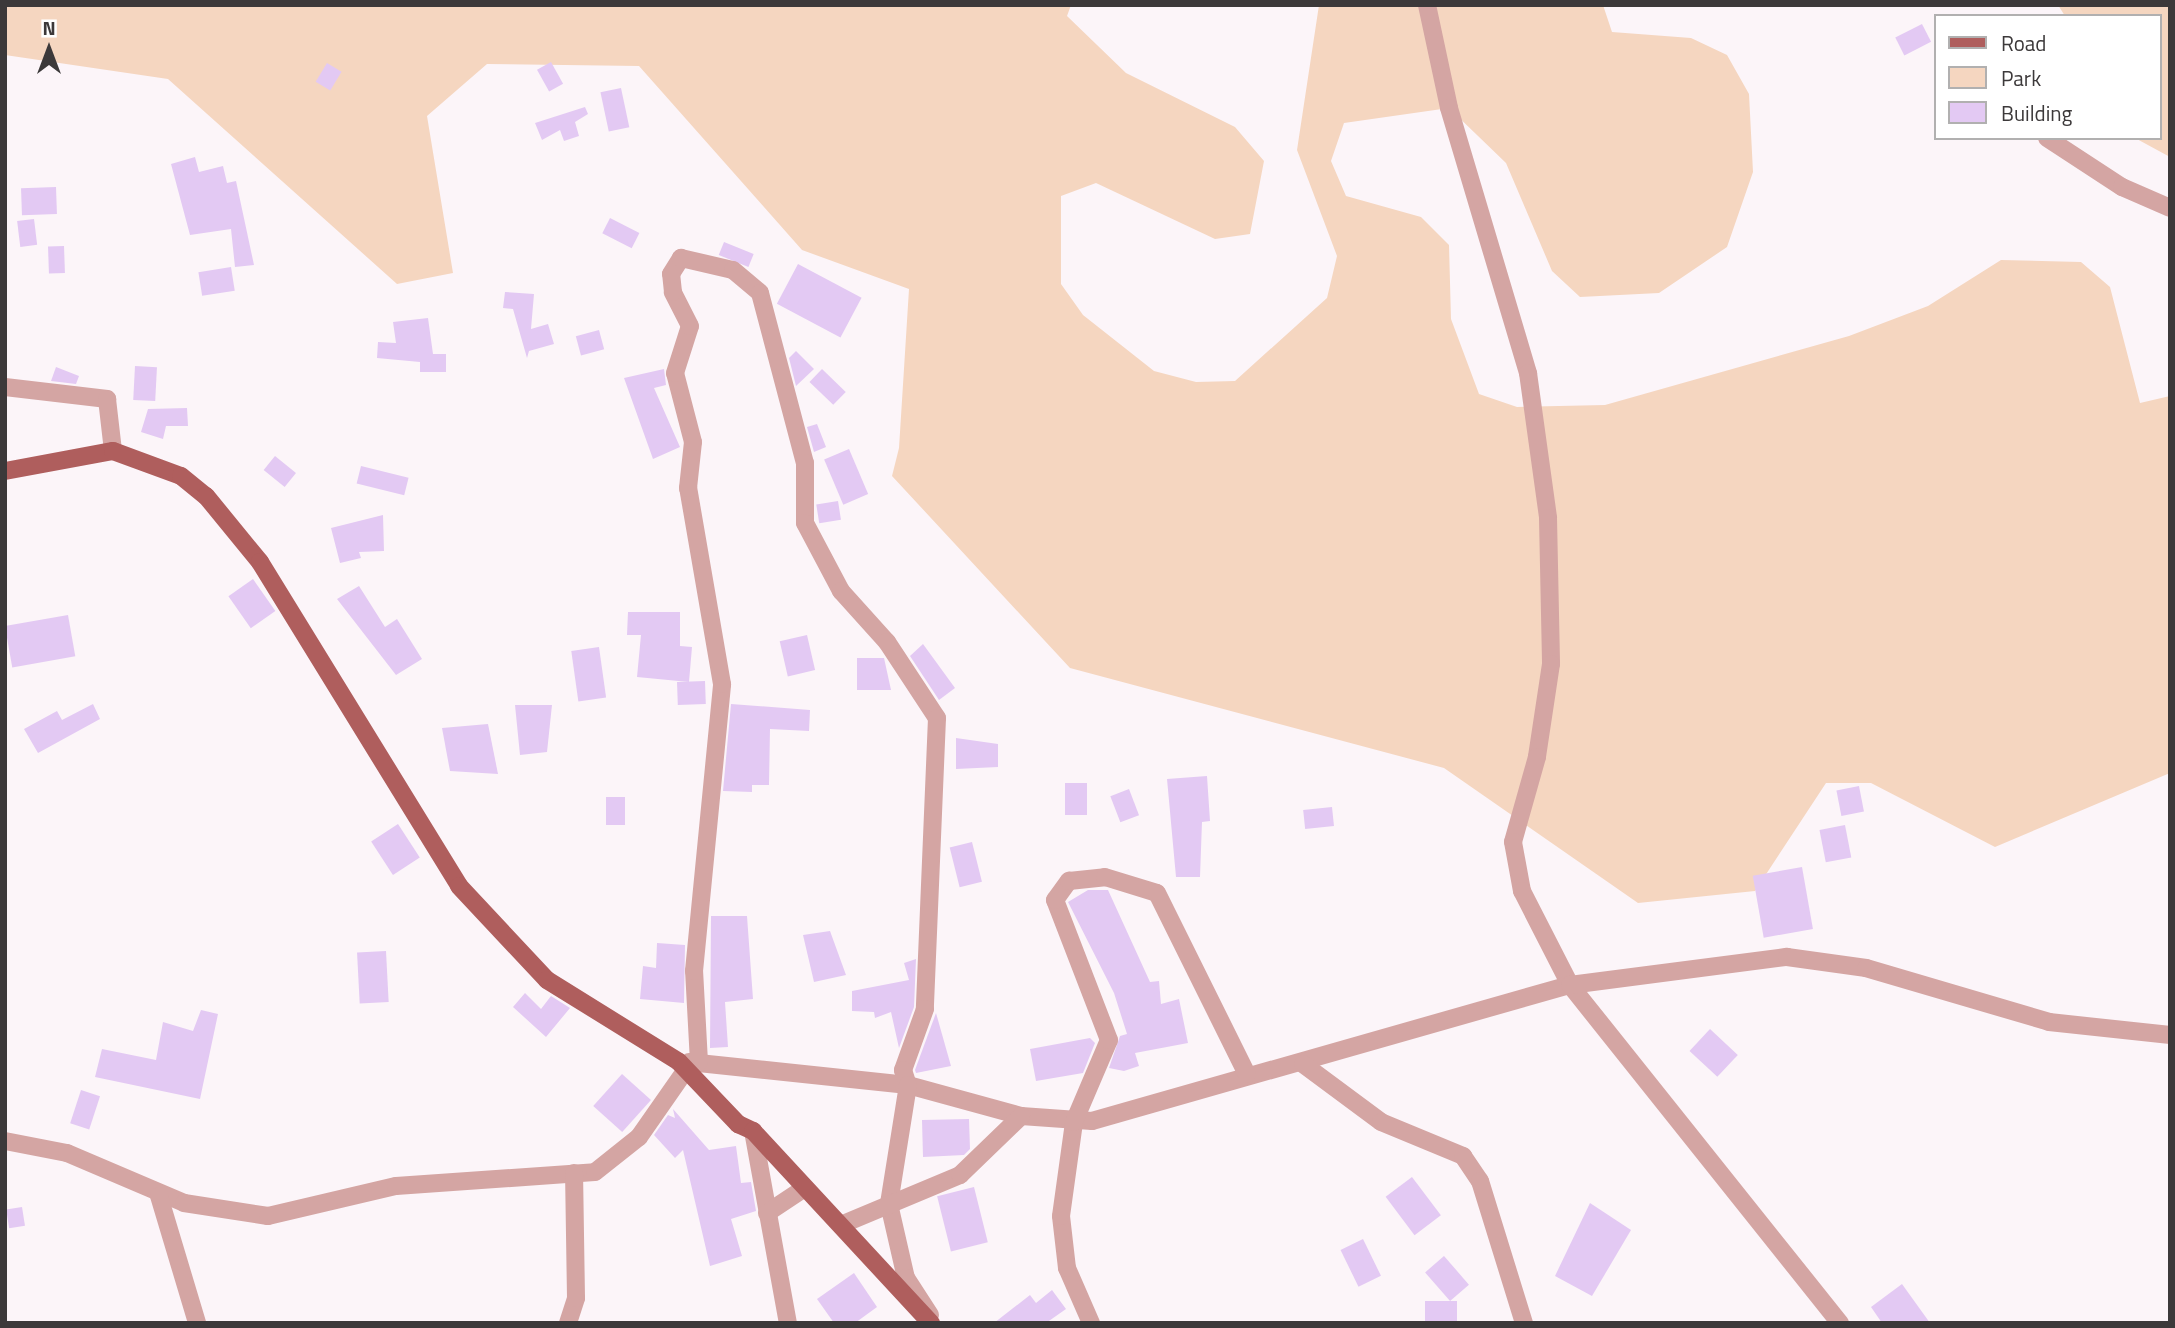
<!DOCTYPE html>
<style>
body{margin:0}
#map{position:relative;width:2175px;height:1328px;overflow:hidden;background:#fcf5f9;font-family:"Titillium Web",sans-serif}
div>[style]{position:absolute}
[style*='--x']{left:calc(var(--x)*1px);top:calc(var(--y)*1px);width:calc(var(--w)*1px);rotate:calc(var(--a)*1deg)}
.green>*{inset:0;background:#f5d6c0}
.building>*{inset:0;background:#e3c9f3;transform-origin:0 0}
.minor>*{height:18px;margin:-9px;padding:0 9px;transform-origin:9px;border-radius:9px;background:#d4a5a3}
.major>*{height:18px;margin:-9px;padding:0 9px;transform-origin:9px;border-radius:9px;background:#af5e5d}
span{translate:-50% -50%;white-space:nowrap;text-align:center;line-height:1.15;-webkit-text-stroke:7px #fff;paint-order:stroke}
.frame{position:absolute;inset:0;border:7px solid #3c393a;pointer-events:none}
.legend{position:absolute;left:1934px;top:14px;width:228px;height:126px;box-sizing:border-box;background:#fff;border:2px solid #b1b0b0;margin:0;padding:9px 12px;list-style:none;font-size:21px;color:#3c393a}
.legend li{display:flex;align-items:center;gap:14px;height:35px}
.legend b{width:35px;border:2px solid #b1b0b0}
.north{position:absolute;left:14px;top:14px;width:70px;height:70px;-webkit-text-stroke:5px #fff;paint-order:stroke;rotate:0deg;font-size:19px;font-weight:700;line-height:28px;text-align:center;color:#3c393a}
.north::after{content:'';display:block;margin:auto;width:24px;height:32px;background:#3c393a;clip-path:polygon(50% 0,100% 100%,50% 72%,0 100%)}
</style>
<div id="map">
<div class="green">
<div style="clip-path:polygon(5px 5px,1071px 5px,1067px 16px,1126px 73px,1235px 127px,1264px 161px,1250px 234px,1215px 239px,1096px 183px,1061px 196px,1061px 284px,1083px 315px,1154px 371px,1196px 382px,1235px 381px,1327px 298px,1337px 256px,1297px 150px,1319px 5px,1603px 5px,1612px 32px,1691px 38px,1727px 55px,1749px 94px,1753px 172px,1727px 247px,1659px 293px,1580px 297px,1552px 271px,1506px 163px,1449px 108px,1344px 123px,1331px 161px,1346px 196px,1421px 217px,1449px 245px,1451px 319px,1479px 394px,1517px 407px,1605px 405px,1849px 336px,1928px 306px,2001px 260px,2081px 262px,2110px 287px,2140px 403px,2170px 396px,2170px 773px,1995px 847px,1871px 783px,1826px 783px,1755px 891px,1638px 903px,1444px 768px,1070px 668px,892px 476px,899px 448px,909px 289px,802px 250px,639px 66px,487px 64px,427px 116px,453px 273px,397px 284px,168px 79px,5px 55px)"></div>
<div style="clip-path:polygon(2058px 5px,2170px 5px,2170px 157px,2135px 138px,2159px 138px,2159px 16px,2065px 16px)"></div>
</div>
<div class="building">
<div style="left:1922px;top:24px;width:20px;height:30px;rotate:63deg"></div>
<div style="left:551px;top:62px;width:25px;height:16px;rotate:61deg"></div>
<div style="left:327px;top:63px;width:17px;height:22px;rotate:31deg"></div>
<div style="left:621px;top:88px;width:40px;height:21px;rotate:78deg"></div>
<div style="clip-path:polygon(585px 107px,588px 114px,575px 122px,579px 136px,564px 141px,560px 130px,542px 140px,535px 123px)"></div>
<div style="clip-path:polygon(195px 157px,199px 172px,223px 166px,227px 183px,236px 181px,254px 265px,235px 267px,231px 229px,190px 235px,171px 164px)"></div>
<div style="left:56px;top:187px;width:27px;height:35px;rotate:88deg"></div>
<div style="left:610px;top:218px;width:33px;height:17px;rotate:27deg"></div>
<div style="left:34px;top:219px;width:26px;height:17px;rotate:83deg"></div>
<div style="left:724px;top:242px;width:32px;height:14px;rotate:22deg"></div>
<div style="left:64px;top:246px;width:27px;height:16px;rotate:88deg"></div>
<div style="left:798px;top:264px;width:72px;height:45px;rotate:28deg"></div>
<div style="left:231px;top:267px;width:24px;height:33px;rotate:81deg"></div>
<div style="clip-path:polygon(505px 292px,534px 294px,531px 329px,548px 324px,554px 344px,529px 351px,527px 358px,513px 309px,503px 308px)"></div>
<div style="clip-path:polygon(428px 318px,433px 354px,446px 354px,446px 372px,420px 372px,420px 362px,377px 358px,378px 342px,396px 343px,393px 322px)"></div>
<div style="left:599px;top:330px;width:20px;height:24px;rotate:75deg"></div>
<div style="clip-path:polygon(796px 351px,814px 369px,796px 386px,789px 358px)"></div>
<div style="left:135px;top:366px;width:22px;height:34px;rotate:3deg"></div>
<div style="clip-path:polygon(56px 367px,79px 376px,76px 384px,51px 381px)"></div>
<div style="clip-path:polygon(664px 369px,666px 385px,654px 388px,680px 447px,653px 459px,624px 378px)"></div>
<div style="left:822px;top:369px;width:33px;height:18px;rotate:44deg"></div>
<div style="clip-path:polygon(187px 408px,188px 426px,166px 426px,163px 439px,141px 432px,148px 409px)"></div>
<div style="clip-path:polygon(817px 424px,826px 447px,814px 452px,807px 427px)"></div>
<div style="left:849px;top:449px;width:49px;height:27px;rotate:67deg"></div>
<div style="left:275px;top:456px;width:27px;height:18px;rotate:39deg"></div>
<div style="left:361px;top:466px;width:49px;height:18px;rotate:14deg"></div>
<div style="left:838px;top:501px;width:19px;height:22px;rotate:81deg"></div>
<div style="clip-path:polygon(383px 515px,384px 551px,359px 552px,361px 558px,340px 563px,331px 528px)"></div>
<div style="left:253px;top:579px;width:39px;height:30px;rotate:55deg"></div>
<div style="clip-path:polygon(359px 586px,385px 627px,397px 619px,422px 659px,396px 675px,337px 599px)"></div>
<div style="clip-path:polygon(628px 612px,680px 612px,680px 646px,692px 647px,689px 682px,637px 677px,641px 635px,627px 635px)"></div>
<div style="left:68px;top:615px;width:42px;height:64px;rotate:80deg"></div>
<div style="left:807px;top:635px;width:36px;height:28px;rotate:77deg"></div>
<div style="clip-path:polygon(923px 644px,955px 688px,939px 700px,910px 656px)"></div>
<div style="left:599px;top:647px;width:51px;height:28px;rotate:82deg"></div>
<div style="clip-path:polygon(857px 658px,884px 658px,891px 690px,857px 690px)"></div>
<div style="left:705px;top:681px;width:23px;height:28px;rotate:88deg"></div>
<div style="clip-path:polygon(93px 704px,100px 719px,38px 753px,24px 729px,57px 711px,62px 720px)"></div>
<div style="clip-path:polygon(731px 704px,810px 710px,809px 731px,770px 729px,769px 785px,752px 785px,752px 792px,723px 791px)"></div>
<div style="clip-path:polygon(515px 705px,552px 705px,547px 752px,520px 755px)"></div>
<div style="clip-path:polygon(488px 724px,498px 774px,450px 771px,442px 728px)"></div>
<div style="clip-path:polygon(956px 738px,998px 744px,998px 767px,956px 769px)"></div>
<div style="clip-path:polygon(1207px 776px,1210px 821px,1202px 822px,1200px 877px,1176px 877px,1167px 779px)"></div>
<div style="left:1065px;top:783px;width:22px;height:32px"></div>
<div style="left:1859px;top:786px;width:26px;height:23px;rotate:79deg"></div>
<div style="left:1129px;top:789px;width:28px;height:20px;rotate:69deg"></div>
<div style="left:625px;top:797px;width:28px;height:19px;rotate:90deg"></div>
<div style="left:1332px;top:807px;width:19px;height:29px;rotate:84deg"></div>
<div style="left:398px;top:824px;width:40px;height:32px;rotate:57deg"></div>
<div style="left:1845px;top:825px;width:33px;height:26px;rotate:79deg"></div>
<div style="left:972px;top:842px;width:41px;height:23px;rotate:76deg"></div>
<div style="left:1802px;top:867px;width:63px;height:50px;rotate:80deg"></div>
<div style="clip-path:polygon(1088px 890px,1108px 890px,1150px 982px,1159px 981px,1161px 1004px,1179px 999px,1188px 1043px,1135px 1053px,1139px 1066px,1124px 1071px,1109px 1068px,1120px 1036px,1127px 1034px,1114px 993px,1068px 902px)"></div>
<div style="clip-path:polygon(711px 916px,747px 916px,753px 999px,725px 1002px,728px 1047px,710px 1048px)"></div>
<div style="clip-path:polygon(830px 931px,846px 975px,814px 982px,803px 935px)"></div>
<div style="clip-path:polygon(657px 943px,685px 945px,684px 1003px,640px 999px,643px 966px,656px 968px)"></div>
<div style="left:386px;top:951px;width:51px;height:29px;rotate:87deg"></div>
<div style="clip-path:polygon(916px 959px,914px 1007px,899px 1048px,891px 1012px,875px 1018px,874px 1012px,852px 1011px,852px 991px,909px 980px,904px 963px)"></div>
<div style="clip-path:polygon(525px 993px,541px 1009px,551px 996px,570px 1008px,546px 1037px,513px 1007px)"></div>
<div style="clip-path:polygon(201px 1010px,218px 1014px,200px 1099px,95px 1077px,102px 1049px,156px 1060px,163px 1022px,193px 1031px)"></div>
<div style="clip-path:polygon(936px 1013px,951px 1066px,916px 1073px,915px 1070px)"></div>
<div style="left:1710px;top:1029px;width:38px;height:30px;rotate:43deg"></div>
<div style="clip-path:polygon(1090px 1038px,1095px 1043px,1083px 1073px,1036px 1081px,1030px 1049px)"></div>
<div style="left:622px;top:1074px;width:39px;height:43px;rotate:42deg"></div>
<div style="left:81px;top:1090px;width:20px;height:35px;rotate:18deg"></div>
<div style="clip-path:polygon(673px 1109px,709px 1150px,736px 1146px,741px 1183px,751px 1182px,756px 1211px,731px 1219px,742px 1256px,710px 1266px,683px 1150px,675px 1158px,654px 1135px,668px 1115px,675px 1118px)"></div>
<div style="clip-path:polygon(969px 1119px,970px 1149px,964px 1155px,923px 1157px,922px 1120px)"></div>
<div style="left:1412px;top:1177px;width:48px;height:33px;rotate:53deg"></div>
<div style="left:974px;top:1187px;width:57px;height:38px;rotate:76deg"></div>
<div style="clip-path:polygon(1590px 1203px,1631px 1230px,1592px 1296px,1555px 1276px)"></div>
<div style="left:22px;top:1207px;width:19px;height:16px;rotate:81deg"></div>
<div style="left:1363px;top:1239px;width:41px;height:25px;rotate:64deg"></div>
<div style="left:1444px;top:1256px;width:38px;height:25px;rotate:49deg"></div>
<div style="clip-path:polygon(854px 1273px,877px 1307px,855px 1323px,834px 1323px,817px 1299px)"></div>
<div style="clip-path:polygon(1902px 1284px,1930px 1323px,1882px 1323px,1871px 1307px)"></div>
<div style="clip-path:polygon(1052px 1290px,1066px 1309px,1046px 1323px,994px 1323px,1030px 1295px,1036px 1303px)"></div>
<div style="left:1457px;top:1301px;width:20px;height:32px;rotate:90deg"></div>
</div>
<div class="minor">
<div style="--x:1427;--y:5;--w:105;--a:77.9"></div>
<div style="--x:1449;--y:108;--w:277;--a:73.4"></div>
<div style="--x:1528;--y:373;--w:146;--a:82.1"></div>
<div style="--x:1548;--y:518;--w:146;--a:88.8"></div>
<div style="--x:1551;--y:664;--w:94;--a:98.6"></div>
<div style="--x:1537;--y:757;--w:88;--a:105.8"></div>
<div style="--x:1513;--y:842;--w:50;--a:79.6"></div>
<div style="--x:1522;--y:891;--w:106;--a:62.9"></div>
<div style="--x:1570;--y:985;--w:433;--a:51.4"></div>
<div style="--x:2047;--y:138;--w:90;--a:33.2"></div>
<div style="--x:2122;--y:187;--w:52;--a:23.6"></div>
<div style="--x:5;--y:387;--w:103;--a:6.7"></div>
<div style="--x:107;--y:399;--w:52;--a:83.4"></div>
<div style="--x:689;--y:1062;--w:220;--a:6"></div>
<div style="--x:908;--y:1085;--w:117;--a:15.3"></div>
<div style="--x:1021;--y:1116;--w:71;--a:4"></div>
<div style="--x:1092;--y:1121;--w:497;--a:-15.9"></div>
<div style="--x:1570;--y:985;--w:219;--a:-7.4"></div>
<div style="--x:1787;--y:957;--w:80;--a:7.9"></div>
<div style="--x:1866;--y:968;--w:191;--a:16.4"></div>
<div style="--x:2049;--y:1022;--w:122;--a:6.1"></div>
<div style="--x:699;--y:1062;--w:91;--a:-93.1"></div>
<div style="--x:694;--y:971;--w:288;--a:-84.4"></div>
<div style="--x:722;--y:684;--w:199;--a:-99.8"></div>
<div style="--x:688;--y:488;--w:46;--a:-83.8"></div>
<div style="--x:693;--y:442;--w:71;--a:-104.6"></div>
<div style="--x:675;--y:373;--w:49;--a:-72.3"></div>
<div style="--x:690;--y:326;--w:38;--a:-117"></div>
<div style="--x:673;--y:292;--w:18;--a:-96"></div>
<div style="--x:671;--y:274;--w:19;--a:-58"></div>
<div style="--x:681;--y:258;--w:53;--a:13"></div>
<div style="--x:733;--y:270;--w:35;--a:40"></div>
<div style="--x:760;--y:293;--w:176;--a:75.2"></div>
<div style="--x:805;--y:463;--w:60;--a:90"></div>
<div style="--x:805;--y:523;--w:77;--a:62.1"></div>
<div style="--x:841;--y:591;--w:69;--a:48"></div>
<div style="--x:887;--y:642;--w:91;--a:56.7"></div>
<div style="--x:937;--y:718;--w:291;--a:92.4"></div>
<div style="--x:925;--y:1009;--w:65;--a:109.8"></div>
<div style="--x:903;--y:1070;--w:16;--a:72"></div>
<div style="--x:908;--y:1085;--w:121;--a:99.1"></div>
<div style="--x:889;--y:1204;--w:76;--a:77.1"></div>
<div style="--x:906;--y:1278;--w:44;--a:57"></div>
<div style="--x:1303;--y:1064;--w:97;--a:36.6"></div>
<div style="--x:1381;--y:1122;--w:89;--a:22.5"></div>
<div style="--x:1463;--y:1156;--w:30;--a:56"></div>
<div style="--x:1480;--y:1181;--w:149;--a:72.8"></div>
<div style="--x:753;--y:1131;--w:195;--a:79.7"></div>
<div style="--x:5;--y:1141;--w:63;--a:11"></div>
<div style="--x:67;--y:1153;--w:127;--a:23.1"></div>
<div style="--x:184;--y:1203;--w:85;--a:8.8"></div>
<div style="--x:268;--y:1216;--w:131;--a:-13.2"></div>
<div style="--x:396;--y:1186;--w:199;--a:-4"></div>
<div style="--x:595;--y:1172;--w:56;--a:-38.5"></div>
<div style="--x:639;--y:1137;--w:80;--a:-55.1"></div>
<div style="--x:159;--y:1196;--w:133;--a:73.3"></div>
<div style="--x:767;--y:1213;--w:43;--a:-33.7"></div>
<div style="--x:843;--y:1224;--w:127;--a:-22.7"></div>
<div style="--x:960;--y:1175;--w:85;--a:-44"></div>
<div style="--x:568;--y:1323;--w:26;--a:-72"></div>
<div style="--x:576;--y:1298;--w:125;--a:-90.9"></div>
<div style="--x:1091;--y:1323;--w:60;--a:-113.6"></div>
<div style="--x:1067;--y:1268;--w:52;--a:-96.6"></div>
<div style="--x:1061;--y:1216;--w:95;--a:-82.1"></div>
<div style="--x:1074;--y:1122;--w:89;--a:-66.9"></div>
<div style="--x:1109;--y:1040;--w:150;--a:-111.1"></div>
<div style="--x:1055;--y:900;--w:24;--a:-54"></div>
<div style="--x:1069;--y:881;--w:36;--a:-6"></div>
<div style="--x:1105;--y:877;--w:54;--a:17.1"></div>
<div style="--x:1157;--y:893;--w:202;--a:63.6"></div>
</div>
<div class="major">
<div style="--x:5;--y:471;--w:110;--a:-10.5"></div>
<div style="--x:113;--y:451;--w:72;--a:20.2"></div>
<div style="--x:181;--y:476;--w:32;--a:39"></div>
<div style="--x:206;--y:496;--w:85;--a:50.7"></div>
<div style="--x:260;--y:562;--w:380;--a:58.4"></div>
<div style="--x:459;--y:886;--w:129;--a:46.9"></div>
<div style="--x:547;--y:980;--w:155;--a:31.8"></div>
<div style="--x:679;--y:1062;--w:86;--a:46.4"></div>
<div style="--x:738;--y:1124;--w:17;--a:25"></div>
<div style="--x:753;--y:1131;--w:262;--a:47.2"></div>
</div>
<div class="frame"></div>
<ul class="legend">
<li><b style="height:9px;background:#af5e5d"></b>Road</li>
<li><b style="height:19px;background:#f5d6c0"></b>Park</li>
<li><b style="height:19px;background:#e3c9f3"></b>Building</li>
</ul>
<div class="north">N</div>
</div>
